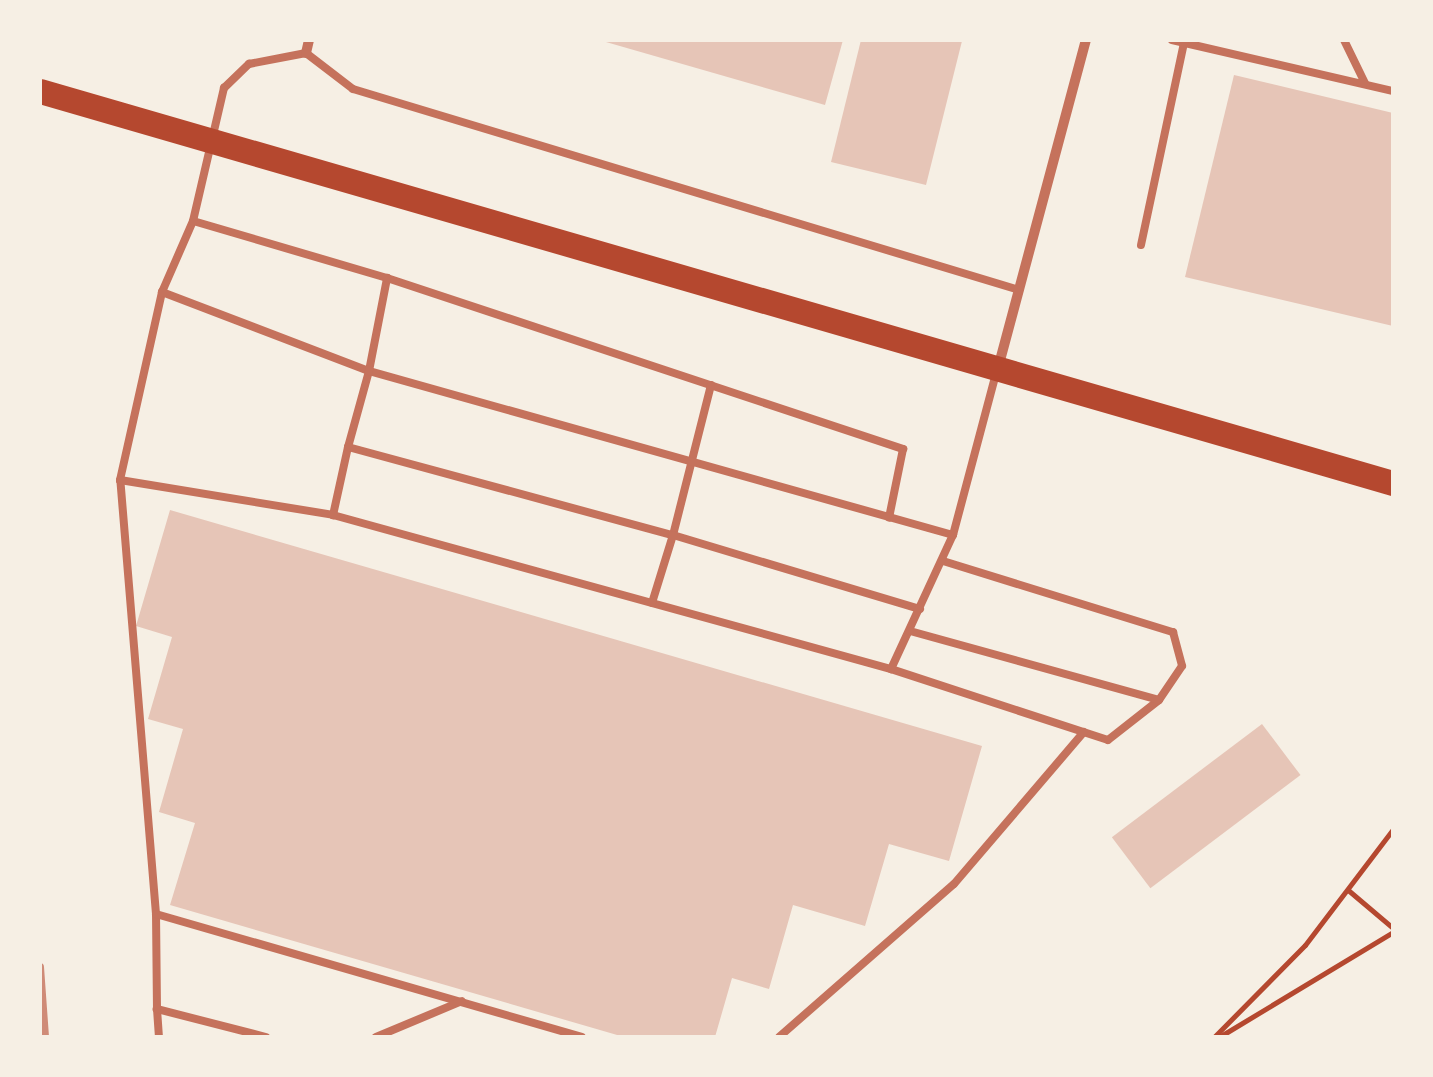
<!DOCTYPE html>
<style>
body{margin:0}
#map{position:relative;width:1433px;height:1077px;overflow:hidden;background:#f6efe4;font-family:Raleway,sans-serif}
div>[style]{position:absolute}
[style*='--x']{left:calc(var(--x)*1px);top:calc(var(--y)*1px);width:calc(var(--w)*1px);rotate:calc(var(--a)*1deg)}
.building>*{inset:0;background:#e6c5b7;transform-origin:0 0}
.path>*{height:5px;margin:-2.5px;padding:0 2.5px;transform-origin:2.5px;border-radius:2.5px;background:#b5482f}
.service>*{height:8px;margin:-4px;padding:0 4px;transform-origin:4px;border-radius:4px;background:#c5725c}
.minor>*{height:10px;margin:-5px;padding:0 5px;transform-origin:5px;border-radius:5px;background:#c5725c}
.primary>*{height:25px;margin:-12.5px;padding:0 12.5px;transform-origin:12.5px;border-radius:12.5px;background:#b5482f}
.rail>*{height:8px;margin:-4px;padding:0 4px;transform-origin:4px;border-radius:4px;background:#cf8b77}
span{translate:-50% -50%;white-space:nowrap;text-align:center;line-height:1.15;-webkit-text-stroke:8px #f6efe4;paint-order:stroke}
.frame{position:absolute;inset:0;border:42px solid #f6efe4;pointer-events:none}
</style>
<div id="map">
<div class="building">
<div style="clip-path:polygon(599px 40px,843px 40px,825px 105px)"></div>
<div style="clip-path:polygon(861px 40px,962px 41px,926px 185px,831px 162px)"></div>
<div style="clip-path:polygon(1234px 75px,1393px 113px,1393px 326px,1185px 277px)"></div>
<div style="clip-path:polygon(170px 510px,982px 746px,949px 861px,889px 844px,865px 926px,793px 905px,769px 989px,732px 978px,715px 1037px,624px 1037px,170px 905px,195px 823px,159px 812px,183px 729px,148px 719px,172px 637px,136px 626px)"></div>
<div style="left:1262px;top:724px;width:64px;height:188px;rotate:53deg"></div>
</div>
<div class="path">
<div style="--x:1348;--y:890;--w:59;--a:40.2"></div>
<div style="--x:1214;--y:1037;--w:129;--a:-45.3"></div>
<div style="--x:1305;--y:945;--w:146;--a:-52.8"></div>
<div style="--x:1219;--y:1037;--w:203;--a:-31.1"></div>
</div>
<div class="service">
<div style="--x:1172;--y:40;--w:227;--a:13"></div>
<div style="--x:1344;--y:40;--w:48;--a:64"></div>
<div style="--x:1141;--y:245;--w:208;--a:-78"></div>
<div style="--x:387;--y:278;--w:544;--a:18.33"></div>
<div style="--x:903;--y:449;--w:70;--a:101.5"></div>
<div style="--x:162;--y:292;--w:77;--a:-66.4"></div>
<div style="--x:711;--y:385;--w:155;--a:104.2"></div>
<div style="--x:673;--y:535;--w:258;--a:16.7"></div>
<div style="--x:348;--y:447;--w:70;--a:102.4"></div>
<div style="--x:333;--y:515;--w:579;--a:15.43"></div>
<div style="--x:120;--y:480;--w:193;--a:-77.4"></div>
<div style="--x:162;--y:292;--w:222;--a:20.9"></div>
<div style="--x:369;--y:371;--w:79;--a:105.4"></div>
<div style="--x:348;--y:447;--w:337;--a:15.2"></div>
<div style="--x:673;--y:535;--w:71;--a:107.2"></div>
<div style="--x:953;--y:535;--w:607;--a:-164.31"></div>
<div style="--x:369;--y:371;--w:95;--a:-79"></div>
<div style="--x:387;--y:278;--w:202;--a:-163.6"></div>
<div style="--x:193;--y:221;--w:137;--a:-76.9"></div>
<div style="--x:224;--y:88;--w:35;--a:-44"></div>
<div style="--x:249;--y:64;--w:58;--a:-10.9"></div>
<div style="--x:306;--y:53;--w:59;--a:37.5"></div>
<div style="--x:353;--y:89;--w:696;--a:16.79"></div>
<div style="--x:943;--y:561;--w:241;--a:17.2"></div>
<div style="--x:1173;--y:632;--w:35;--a:75"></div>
<div style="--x:1182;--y:666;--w:41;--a:124.1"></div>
<div style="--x:1159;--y:700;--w:65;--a:141.9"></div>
<div style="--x:1108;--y:740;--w:228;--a:-161.9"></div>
<div style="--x:891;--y:669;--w:148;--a:-65.2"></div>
<div style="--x:953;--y:535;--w:168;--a:-75.1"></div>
<div style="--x:910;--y:631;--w:258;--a:15.5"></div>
<div style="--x:156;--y:914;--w:435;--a:-94.7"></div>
<div style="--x:120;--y:480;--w:216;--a:9.3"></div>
<div style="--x:157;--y:1009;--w:28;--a:86"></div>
<div style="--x:266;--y:1037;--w:113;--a:-165.6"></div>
<div style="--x:157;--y:1009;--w:95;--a:-90.6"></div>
<div style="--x:156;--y:914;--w:443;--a:16.1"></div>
<div style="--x:376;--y:1037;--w:93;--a:-22.7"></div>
<div style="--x:779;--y:1037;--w:232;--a:-41.2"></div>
<div style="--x:954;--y:884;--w:200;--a:-49.5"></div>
</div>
<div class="minor">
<div style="--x:306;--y:53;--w:13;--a:-77"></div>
<div style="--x:998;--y:368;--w:340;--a:-75"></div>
</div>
<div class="primary">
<div style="--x:40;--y:91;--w:1409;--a:16.16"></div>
</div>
<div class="rail">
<div style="--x:40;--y:967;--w:70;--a:85.9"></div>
</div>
<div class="frame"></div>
</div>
